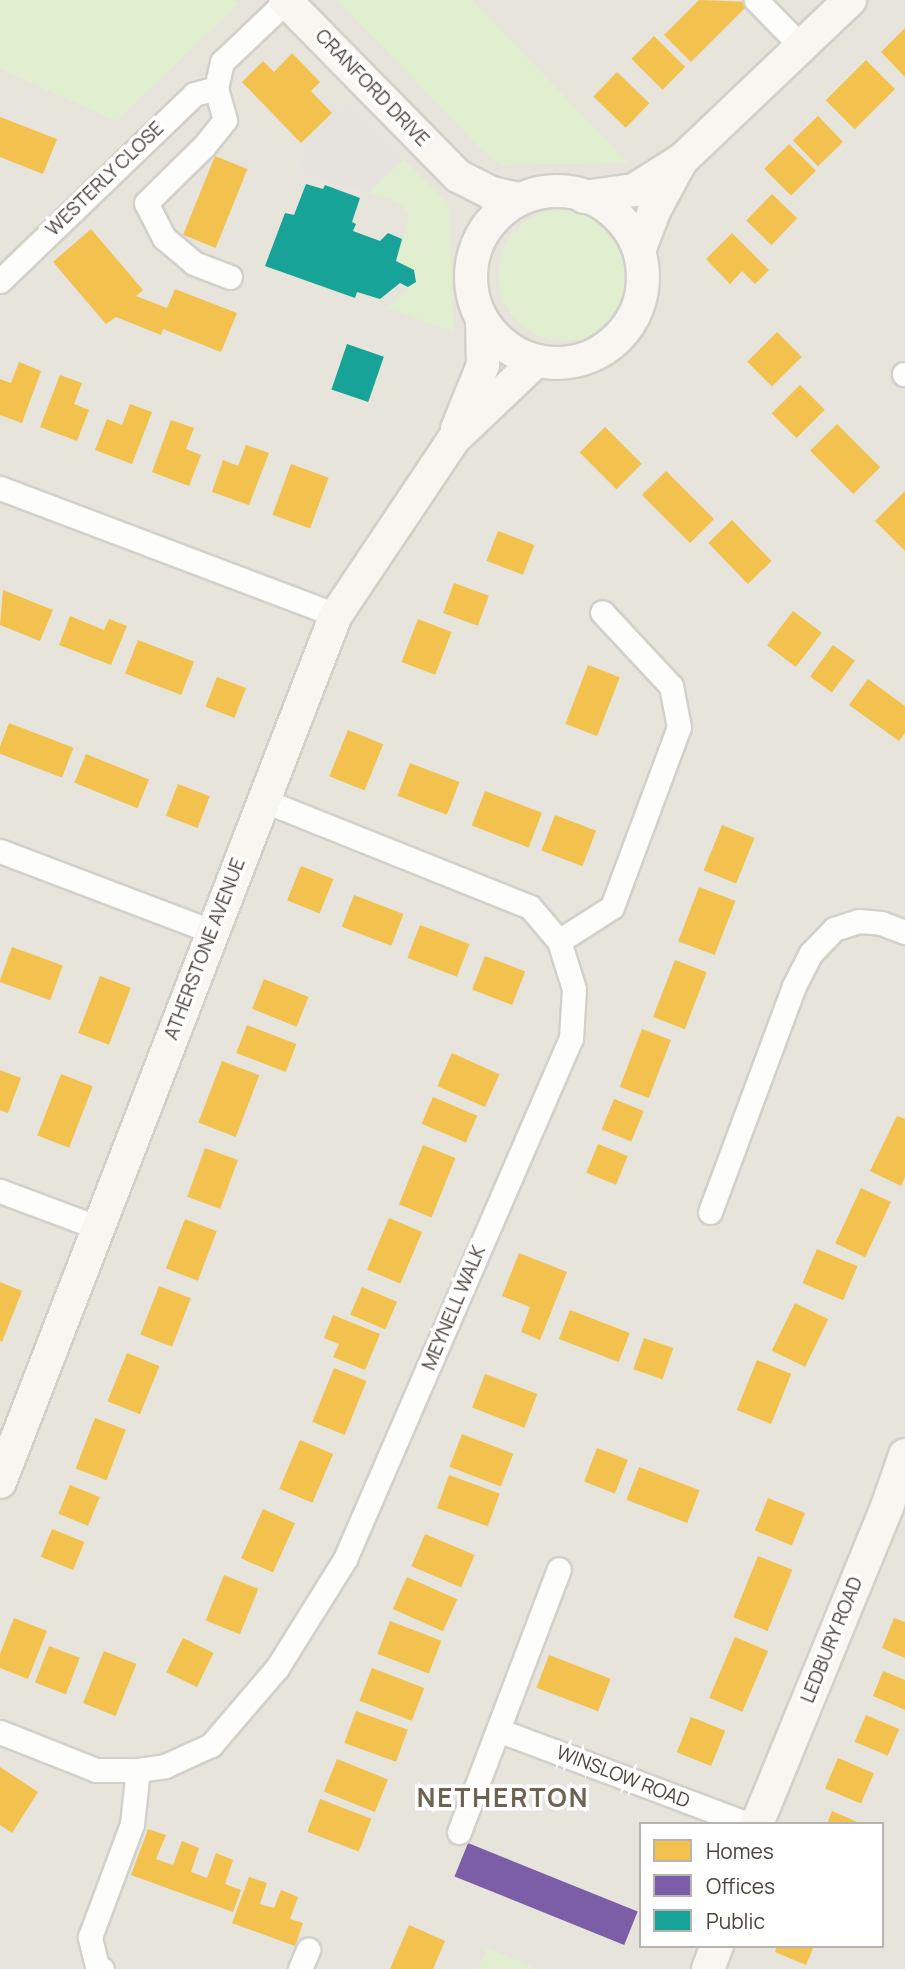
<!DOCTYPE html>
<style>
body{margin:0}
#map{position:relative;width:905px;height:1969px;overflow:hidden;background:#f4f2ee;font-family:Manrope,sans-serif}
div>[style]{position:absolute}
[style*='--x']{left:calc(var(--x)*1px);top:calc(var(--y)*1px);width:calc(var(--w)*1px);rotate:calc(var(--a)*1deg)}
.residential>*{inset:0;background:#e7e4dc}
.green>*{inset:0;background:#e1eecf}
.round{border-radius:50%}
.parking>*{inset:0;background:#e6e3df}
.homes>*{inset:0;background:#f2c14e;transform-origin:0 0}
.offices>*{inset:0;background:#7b5ea7;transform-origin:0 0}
.public>*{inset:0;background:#17a398;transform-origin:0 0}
.roads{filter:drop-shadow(2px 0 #d2d0cb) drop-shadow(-2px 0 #d2d0cb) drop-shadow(0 2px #d2d0cb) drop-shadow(0 -2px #d2d0cb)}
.street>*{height:23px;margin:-11.5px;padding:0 11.5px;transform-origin:11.5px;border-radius:11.5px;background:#fdfdfc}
.secondary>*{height:32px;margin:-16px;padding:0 16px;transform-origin:16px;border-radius:16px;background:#f7f6f1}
.secondary>.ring{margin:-16px;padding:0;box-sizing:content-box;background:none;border:32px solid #f7f6f1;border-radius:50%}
span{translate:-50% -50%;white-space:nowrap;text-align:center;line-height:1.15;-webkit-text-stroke:7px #fff;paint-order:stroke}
.street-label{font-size:19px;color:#4b4439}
.district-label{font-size:26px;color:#6e6250;font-weight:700;letter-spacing:2px}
.legend{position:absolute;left:639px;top:1822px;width:245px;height:126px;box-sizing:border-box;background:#fff;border:2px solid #b7b4b0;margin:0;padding:9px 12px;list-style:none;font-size:21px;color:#4b4439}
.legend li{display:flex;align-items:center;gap:14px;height:35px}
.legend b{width:35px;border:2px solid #b7b4b0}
</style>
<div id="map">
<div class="residential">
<div style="clip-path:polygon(evenodd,0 0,905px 0,905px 1969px,0 1969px,0 0,641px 1824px,882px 1824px,882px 1946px,641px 1946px,641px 1824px)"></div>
</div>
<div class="green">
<div style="clip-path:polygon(0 0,236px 0,239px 4px,116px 121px,0 69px)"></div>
<div style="clip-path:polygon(337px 0,472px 0,628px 163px,502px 165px,484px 152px)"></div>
<div style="clip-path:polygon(404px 159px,445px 201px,450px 213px,454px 332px,387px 308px,416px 279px,414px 270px,396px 261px,409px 214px,398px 202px,368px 193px)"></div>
<div class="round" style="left:498px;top:209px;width:132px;height:132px"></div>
<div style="clip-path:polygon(487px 1948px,532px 1966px,531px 1969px,478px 1969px)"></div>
</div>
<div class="parking">
<div style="clip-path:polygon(348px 100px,404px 159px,368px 193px,297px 171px,308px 138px)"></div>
</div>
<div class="homes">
<div style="clip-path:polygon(699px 0,751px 2px,691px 62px,664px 35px)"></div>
<div style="clip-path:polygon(905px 28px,905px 77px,881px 52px)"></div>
<div style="left:654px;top:36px;width:44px;height:32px;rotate:45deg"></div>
<div style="clip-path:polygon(292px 53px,320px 82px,311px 91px,332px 113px,301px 143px,242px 82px,263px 61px,274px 72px)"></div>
<div style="left:866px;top:60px;width:41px;height:57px;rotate:45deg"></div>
<div style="left:617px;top:72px;width:45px;height:34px;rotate:44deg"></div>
<div style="left:818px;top:116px;width:36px;height:35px;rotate:46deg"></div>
<div style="clip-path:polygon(0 117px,57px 139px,43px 174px,0 157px)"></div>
<div style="left:789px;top:144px;width:38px;height:35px;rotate:45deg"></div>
<div style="left:215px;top:156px;width:35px;height:85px;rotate:22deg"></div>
<div style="left:772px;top:194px;width:35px;height:37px;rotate:44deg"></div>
<div style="clip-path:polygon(91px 229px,143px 290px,136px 296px,167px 308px,175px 289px,237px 313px,221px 352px,163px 329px,161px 335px,116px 317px,106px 324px,53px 262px)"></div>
<div style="clip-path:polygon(732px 233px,769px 270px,755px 284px,742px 271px,730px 284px,706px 259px)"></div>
<div style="left:777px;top:332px;width:35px;height:42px;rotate:45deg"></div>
<div style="clip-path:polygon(19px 362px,41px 371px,22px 423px,0 415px,0 379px,11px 383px)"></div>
<div style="clip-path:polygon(60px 375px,82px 383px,74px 404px,89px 410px,77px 441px,40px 427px)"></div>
<div style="left:800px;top:385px;width:35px;height:40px;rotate:45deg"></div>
<div style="clip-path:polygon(130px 404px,152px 412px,132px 464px,95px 450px,107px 419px,122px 425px)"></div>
<div style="clip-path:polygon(171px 420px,194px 428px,186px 449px,201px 455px,189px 486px,152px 472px)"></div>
<div style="left:837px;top:424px;width:61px;height:38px;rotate:45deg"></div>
<div style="left:605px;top:427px;width:52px;height:36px;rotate:45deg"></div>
<div style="clip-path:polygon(246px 445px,269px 453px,249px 505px,212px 492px,223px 460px,238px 466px)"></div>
<div style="left:291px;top:464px;width:40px;height:54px;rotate:20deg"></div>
<div style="left:666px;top:471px;width:68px;height:34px;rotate:45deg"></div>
<div style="clip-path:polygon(905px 491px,905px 551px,875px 521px)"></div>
<div style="left:732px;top:520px;width:57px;height:33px;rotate:46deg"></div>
<div style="left:498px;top:531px;width:39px;height:32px;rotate:21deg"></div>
<div style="left:454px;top:583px;width:37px;height:32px;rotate:20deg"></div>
<div style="clip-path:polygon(3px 590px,53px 610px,40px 641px,0 625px)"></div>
<div style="left:793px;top:611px;width:36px;height:43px;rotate:37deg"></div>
<div style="clip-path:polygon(70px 616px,104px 630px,109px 619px,127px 626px,111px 665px,59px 645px)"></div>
<div style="left:418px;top:619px;width:36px;height:46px;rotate:21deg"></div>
<div style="left:138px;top:640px;width:60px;height:36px;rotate:21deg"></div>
<div style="left:833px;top:645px;width:27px;height:39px;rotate:36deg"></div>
<div style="left:588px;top:665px;width:34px;height:63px;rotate:21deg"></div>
<div style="left:217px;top:677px;width:31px;height:32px;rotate:21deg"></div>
<div style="clip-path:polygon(868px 679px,905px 706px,905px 733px,899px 741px,849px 705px)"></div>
<div style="left:9px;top:723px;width:69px;height:32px;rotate:21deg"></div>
<div style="left:348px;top:730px;width:38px;height:50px;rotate:22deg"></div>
<div style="left:86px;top:754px;width:68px;height:31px;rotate:22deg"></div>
<div style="left:410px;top:763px;width:53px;height:35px;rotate:21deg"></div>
<div style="left:178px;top:784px;width:34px;height:34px;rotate:21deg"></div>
<div style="left:485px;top:791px;width:61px;height:37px;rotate:21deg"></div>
<div style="left:555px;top:815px;width:44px;height:38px;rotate:21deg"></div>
<div style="left:722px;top:825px;width:35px;height:49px;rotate:22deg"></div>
<div style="left:301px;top:866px;width:35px;height:37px;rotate:22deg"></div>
<div style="left:699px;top:887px;width:39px;height:58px;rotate:21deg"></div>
<div style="left:354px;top:895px;width:53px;height:34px;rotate:21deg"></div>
<div style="left:420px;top:925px;width:53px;height:35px;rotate:21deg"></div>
<div style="left:12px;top:947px;width:54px;height:37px;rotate:20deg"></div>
<div style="left:485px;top:956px;width:43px;height:36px;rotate:21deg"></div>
<div style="left:675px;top:960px;width:34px;height:61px;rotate:21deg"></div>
<div style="left:100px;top:976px;width:33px;height:61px;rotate:21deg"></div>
<div style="left:264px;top:979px;width:48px;height:32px;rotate:22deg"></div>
<div style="left:247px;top:1025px;width:53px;height:30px;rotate:21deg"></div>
<div style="left:642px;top:1029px;width:31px;height:62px;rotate:21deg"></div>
<div style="left:452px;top:1053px;width:52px;height:36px;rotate:24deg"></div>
<div style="left:222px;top:1061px;width:40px;height:66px;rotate:21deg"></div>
<div style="clip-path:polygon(0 1070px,21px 1078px,8px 1113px,0 1110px)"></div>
<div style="left:61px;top:1074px;width:34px;height:66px;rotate:21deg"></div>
<div style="left:433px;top:1097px;width:48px;height:29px;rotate:23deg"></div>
<div style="left:614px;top:1099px;width:32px;height:33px;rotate:22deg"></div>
<div style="clip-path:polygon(897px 1116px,905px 1119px,905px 1177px,901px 1186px,870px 1171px)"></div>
<div style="left:598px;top:1144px;width:32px;height:31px;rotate:22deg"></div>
<div style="left:423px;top:1145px;width:35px;height:64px;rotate:22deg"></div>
<div style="left:205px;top:1148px;width:35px;height:52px;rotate:20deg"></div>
<div style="left:861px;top:1188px;width:33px;height:61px;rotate:25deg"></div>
<div style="left:389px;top:1218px;width:36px;height:56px;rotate:23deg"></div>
<div style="left:185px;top:1219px;width:34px;height:53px;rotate:21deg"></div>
<div style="left:817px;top:1249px;width:44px;height:37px;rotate:23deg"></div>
<div style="clip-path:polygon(519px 1253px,567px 1272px,540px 1340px,521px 1332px,530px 1307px,502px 1296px)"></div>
<div style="clip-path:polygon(0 1282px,22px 1291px,2px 1342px,0 1341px)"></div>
<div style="left:159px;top:1286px;width:34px;height:52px;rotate:21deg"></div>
<div style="left:362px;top:1287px;width:38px;height:30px;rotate:23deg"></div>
<div style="left:795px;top:1303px;width:37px;height:53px;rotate:26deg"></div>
<div style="left:570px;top:1310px;width:64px;height:31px;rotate:21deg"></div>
<div style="clip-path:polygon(333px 1315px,380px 1334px,365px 1370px,333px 1357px,339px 1344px,324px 1338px)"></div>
<div style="left:644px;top:1338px;width:31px;height:33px;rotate:19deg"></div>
<div style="left:127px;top:1353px;width:35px;height:52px;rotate:22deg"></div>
<div style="left:757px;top:1360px;width:37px;height:54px;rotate:22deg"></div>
<div style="left:334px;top:1368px;width:35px;height:58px;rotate:22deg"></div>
<div style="left:485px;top:1374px;width:56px;height:36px;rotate:21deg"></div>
<div style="left:95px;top:1418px;width:33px;height:54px;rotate:21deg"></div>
<div style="left:462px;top:1434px;width:55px;height:35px;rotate:21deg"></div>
<div style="left:300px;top:1440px;width:36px;height:53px;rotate:23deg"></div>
<div style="left:597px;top:1448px;width:33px;height:36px;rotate:21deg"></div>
<div style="left:639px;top:1467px;width:65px;height:35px;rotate:21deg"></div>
<div style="left:449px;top:1475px;width:54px;height:35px;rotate:20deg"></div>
<div style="left:70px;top:1485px;width:32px;height:31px;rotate:22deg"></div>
<div style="left:768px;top:1498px;width:40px;height:35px;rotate:22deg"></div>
<div style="left:263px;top:1509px;width:35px;height:54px;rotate:24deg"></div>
<div style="left:52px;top:1529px;width:35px;height:30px;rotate:22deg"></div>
<div style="left:425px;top:1534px;width:54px;height:35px;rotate:23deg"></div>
<div style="left:758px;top:1556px;width:37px;height:66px;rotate:22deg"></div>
<div style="left:224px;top:1575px;width:37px;height:49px;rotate:22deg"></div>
<div style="left:407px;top:1577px;width:55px;height:35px;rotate:24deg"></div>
<div style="clip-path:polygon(14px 1618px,47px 1631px,28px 1679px,0 1668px,0 1654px)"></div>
<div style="clip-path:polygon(894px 1618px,905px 1622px,905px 1658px,882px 1648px)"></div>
<div style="left:390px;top:1621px;width:55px;height:35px;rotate:21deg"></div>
<div style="left:735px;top:1637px;width:36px;height:66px;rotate:23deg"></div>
<div style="left:183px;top:1638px;width:34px;height:38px;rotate:26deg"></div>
<div style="left:49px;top:1646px;width:33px;height:39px;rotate:21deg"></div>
<div style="left:104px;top:1651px;width:35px;height:56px;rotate:22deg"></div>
<div style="left:549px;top:1655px;width:66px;height:35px;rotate:21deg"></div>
<div style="left:372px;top:1668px;width:56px;height:35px;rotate:21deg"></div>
<div style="clip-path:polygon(883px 1671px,905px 1680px,905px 1710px,873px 1696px)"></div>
<div style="left:356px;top:1711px;width:55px;height:34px;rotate:20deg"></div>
<div style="left:866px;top:1715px;width:36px;height:29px;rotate:23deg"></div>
<div style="left:691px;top:1717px;width:37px;height:38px;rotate:22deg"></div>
<div style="left:838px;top:1758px;width:39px;height:33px;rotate:23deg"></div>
<div style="left:337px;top:1759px;width:55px;height:35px;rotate:22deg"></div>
<div style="clip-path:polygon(0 1767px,38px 1792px,12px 1833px,0 1825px)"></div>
<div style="left:320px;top:1799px;width:55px;height:35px;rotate:21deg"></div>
<div style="clip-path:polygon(832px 1811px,862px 1824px,827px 1824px)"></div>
<div style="clip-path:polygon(148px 1829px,166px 1835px,156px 1859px,173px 1865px,182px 1841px,199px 1848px,191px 1872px,207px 1878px,216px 1853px,233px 1860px,225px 1884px,241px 1890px,233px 1912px,131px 1875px)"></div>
<div style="clip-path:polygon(249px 1877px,267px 1883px,260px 1904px,274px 1908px,281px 1890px,298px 1897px,290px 1919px,303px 1923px,295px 1946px,232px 1923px)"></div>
<div style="clip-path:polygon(409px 1925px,445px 1941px,433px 1969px,390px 1969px)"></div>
<div style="clip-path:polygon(777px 1946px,814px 1946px,806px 1965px,775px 1952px)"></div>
</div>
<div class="offices">
<div style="left:468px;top:1843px;width:183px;height:36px;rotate:22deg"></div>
</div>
<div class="public">
<div style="clip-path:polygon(306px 184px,323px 189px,325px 185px,360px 198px,352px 222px,356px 224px,353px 231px,380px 241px,388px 233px,402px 239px,396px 261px,414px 270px,416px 282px,408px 287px,400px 283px,380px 299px,357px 292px,355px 298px,265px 266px,285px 213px,294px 215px)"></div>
<div style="left:347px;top:344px;width:39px;height:48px;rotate:19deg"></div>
</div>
<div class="roads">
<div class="street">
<div style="--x:756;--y:0;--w:66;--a:45.6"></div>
<div style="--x:230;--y:277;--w:39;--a:-159"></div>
<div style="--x:194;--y:263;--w:39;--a:-140"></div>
<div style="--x:164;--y:238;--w:39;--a:-117"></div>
<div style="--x:146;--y:203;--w:81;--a:-44.5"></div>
<div style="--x:204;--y:146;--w:33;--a:-51"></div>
<div style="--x:225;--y:120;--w:33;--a:-106"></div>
<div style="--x:216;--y:88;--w:27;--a:-77"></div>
<div style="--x:222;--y:62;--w:88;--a:-43.6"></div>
<div style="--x:0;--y:281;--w:269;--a:-43.9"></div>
<div style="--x:194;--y:94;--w:23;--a:-15"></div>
<div style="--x:904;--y:374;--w:1;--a:0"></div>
<div style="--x:0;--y:488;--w:359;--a:20.7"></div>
<div style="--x:0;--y:851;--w:226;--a:20.8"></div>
<div style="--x:559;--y:941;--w:63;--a:-32.7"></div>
<div style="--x:612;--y:907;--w:192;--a:-69.6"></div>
<div style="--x:679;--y:727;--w:42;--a:-101"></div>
<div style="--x:671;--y:686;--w:101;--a:-133"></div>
<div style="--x:0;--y:1191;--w:103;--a:20.4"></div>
<div style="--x:710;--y:1212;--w:241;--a:-69.6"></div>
<div style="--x:794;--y:986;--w:37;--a:-63"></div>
<div style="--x:811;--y:953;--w:33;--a:-46"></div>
<div style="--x:834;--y:929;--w:26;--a:-18"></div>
<div style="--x:859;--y:921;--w:22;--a:5"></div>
<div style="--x:881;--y:923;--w:26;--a:21"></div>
<div style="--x:498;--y:1730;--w:267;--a:20.6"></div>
<div style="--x:0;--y:1732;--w:103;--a:21.6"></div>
<div style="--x:96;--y:1770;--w:42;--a:0"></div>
<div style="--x:138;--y:1770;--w:27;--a:-8"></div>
<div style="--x:165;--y:1766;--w:51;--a:-24.5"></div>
<div style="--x:211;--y:1745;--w:101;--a:-49.4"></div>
<div style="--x:277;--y:1668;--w:128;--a:-58"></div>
<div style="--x:345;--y:1559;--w:568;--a:-66.55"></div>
<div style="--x:571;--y:1038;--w:49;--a:-86.5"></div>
<div style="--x:574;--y:989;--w:50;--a:-107.4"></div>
<div style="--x:559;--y:941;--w:45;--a:-130.5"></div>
<div style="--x:530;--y:907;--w:289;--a:-158.2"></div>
<div style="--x:459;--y:1832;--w:281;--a:-69.2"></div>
<div style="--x:102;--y:1969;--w:6;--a:-149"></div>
<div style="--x:97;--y:1966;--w:30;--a:-104"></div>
<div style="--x:90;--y:1937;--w:121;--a:-69.6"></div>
<div style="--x:132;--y:1824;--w:54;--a:-83.7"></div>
<div style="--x:300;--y:1969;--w:21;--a:-67"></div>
</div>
<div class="secondary">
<div style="--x:285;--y:0;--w:247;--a:45.5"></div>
<div style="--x:458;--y:176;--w:37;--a:27"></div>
<div style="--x:491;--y:193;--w:29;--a:12"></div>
<div class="ring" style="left:471px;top:191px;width:140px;height:140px"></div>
<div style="--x:584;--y:197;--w:50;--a:-8"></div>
<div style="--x:634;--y:190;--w:58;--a:-32.3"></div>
<div style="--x:683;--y:159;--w:231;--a:-43.6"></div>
<div style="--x:640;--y:248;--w:40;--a:-69"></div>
<div style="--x:654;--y:211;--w:55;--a:-61.6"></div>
<div style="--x:457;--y:429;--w:69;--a:-67.9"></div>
<div style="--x:483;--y:365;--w:45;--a:-91.3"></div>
<div style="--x:0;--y:1482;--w:930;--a:-68.82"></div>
<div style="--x:336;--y:615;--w:212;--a:-56.2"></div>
<div style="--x:454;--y:439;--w:113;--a:-43.6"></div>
<div style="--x:757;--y:1824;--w:343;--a:-67.7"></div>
<div style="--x:887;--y:1507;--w:55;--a:-70.9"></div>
<div style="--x:708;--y:1969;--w:25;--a:-69"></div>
</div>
</div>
<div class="street-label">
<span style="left:372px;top:88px;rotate:46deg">CRANFORD DRIVE</span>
<span style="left:105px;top:179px;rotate:-44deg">WESTERLY CLOSE</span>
<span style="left:205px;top:949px;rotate:-69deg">ATHERSTONE AVENUE</span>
<span style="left:454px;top:1308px;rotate:-67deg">MEYNELL WALK</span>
<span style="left:832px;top:1640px;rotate:-68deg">LEDBURY ROAD</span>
<span style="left:623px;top:1777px;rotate:21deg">WINSLOW ROAD</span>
</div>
<div class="district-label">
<span style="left:503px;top:1798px">NETHERTON</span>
</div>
<ul class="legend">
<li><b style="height:19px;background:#f2c14e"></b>Homes</li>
<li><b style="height:19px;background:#7b5ea7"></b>Offices</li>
<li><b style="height:19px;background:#17a398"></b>Public</li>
</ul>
</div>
